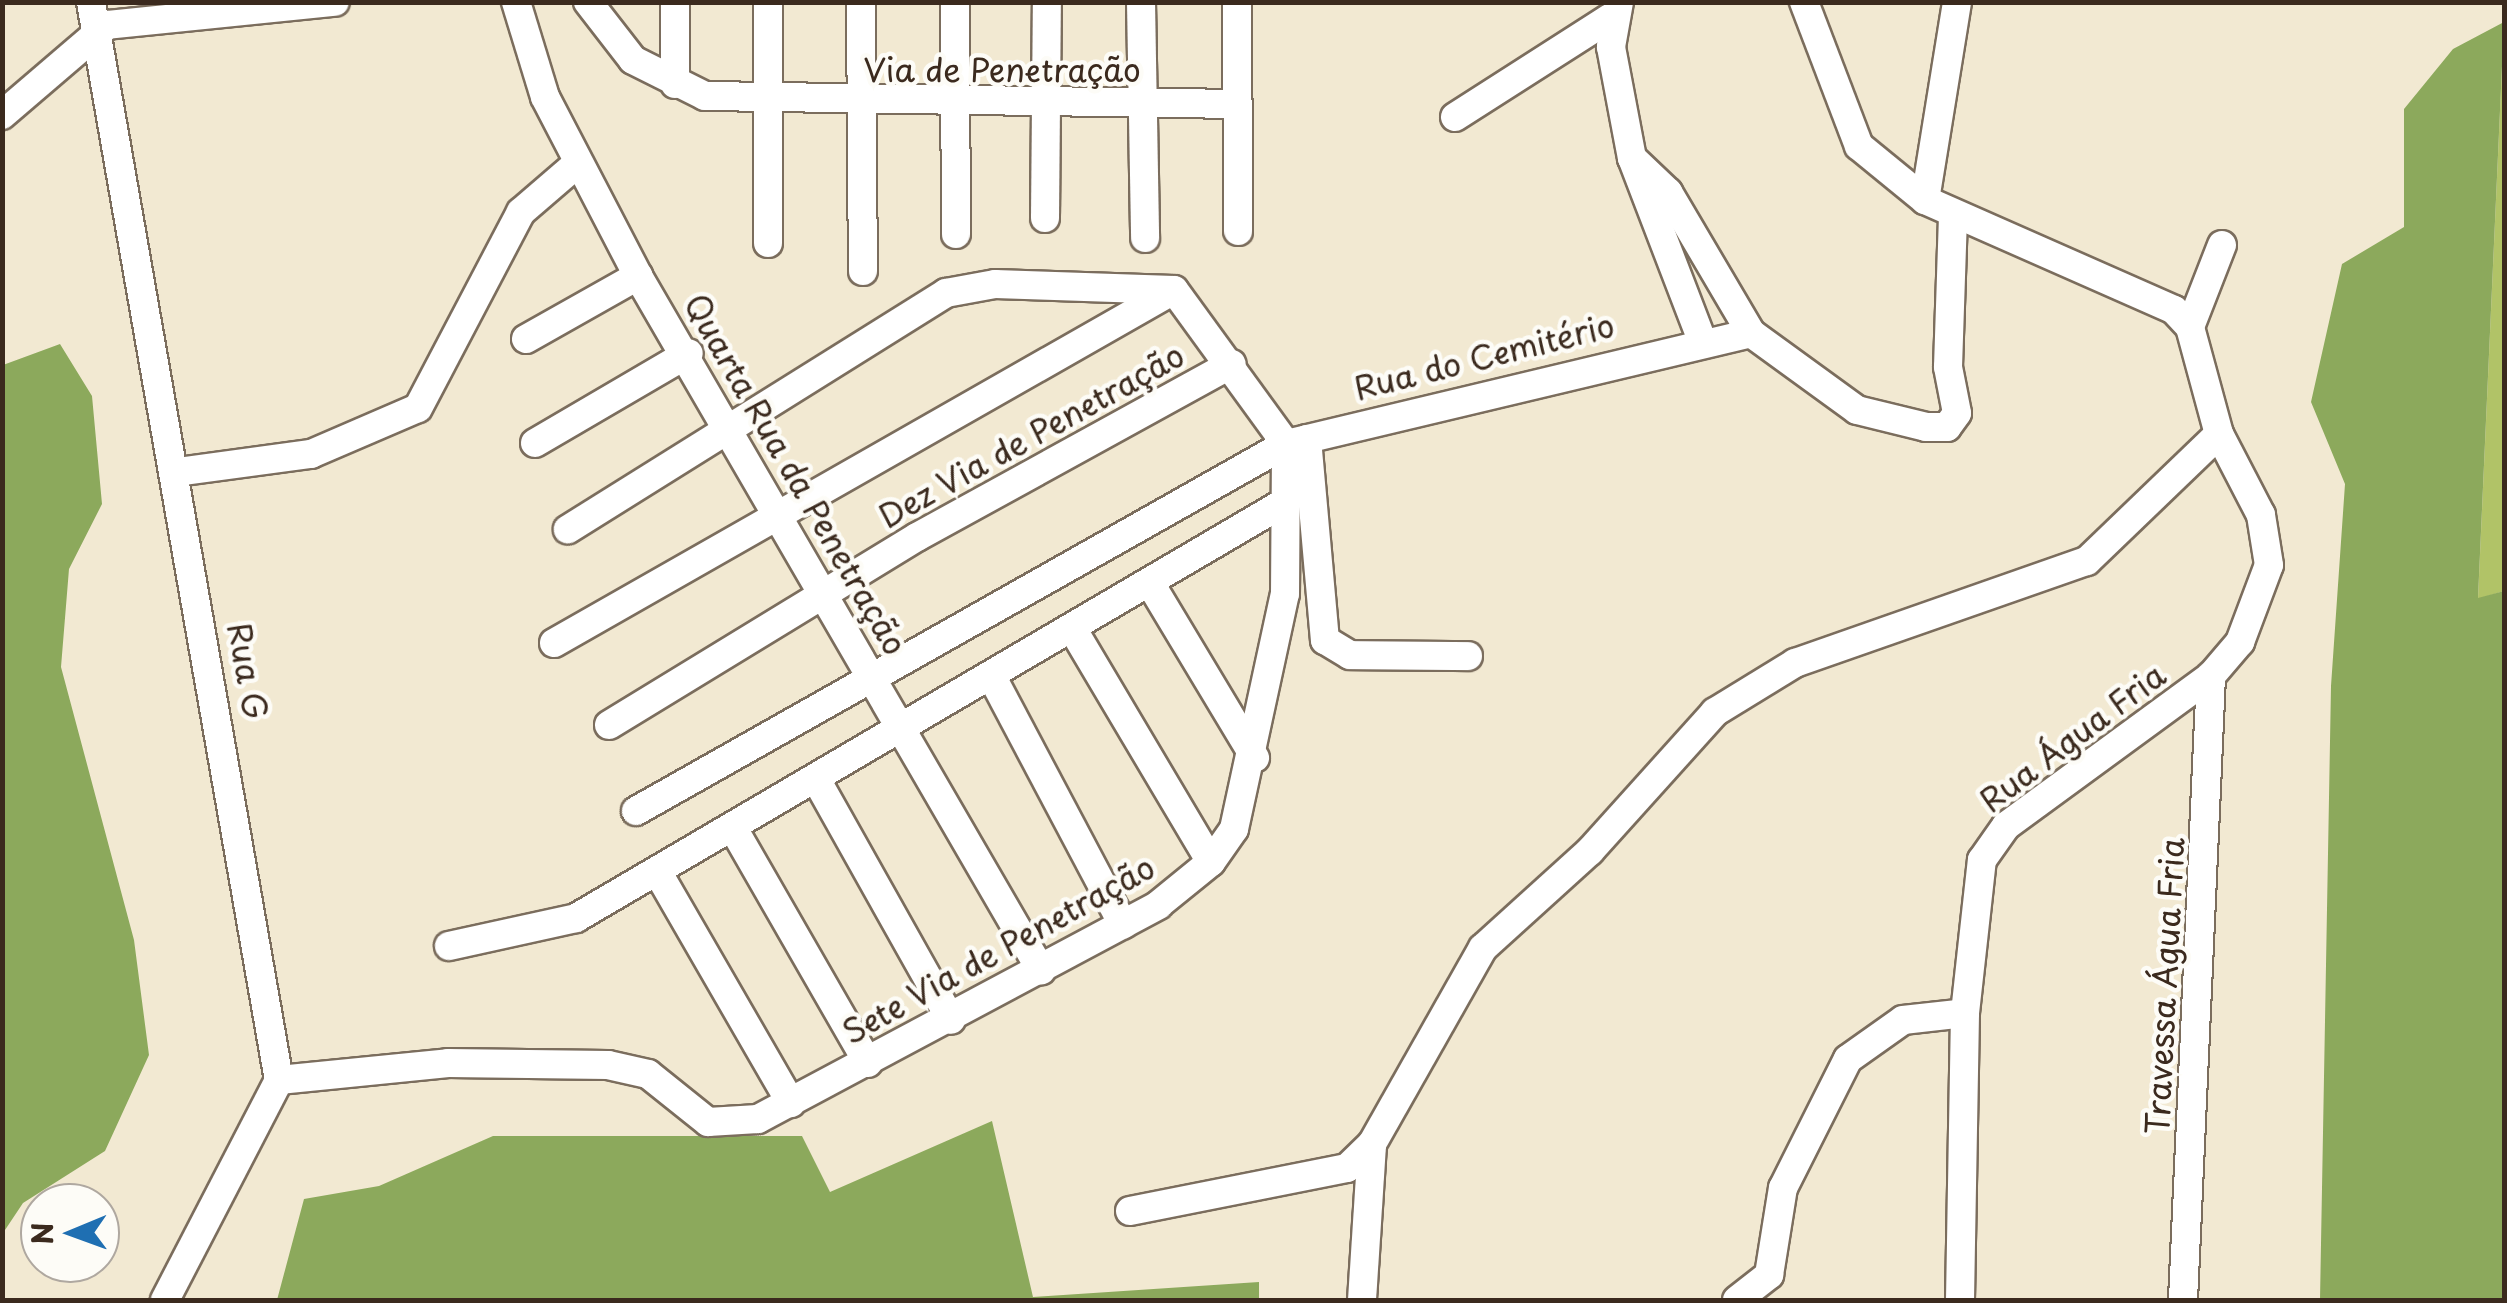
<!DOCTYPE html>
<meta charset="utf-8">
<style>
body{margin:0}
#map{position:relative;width:2507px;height:1303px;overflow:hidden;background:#f2e9d2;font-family:"Playpen Sans",sans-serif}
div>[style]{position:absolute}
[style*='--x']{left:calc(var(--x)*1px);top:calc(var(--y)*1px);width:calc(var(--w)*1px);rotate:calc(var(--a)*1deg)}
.green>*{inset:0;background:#b1c367}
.forest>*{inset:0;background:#8ca95c}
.roads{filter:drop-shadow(2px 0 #7b6d5d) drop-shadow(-2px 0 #7b6d5d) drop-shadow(0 2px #7b6d5d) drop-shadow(0 -2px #7b6d5d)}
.minor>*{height:28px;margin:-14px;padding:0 14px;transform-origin:14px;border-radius:14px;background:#fff}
span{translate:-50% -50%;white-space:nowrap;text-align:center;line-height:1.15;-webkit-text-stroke:9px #fdfcf7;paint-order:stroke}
.street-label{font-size:32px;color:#3b2a1e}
.frame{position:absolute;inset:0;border:5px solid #3b2a1e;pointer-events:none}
.north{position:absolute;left:20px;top:1183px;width:100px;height:100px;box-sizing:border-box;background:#fdfcf7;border:2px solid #afa8a0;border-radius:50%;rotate:269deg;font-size:28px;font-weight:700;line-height:40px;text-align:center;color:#3b2a1e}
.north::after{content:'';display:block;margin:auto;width:35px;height:45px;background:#1f6fb2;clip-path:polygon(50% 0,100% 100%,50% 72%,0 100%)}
</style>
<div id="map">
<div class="green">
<div style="clip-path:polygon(2504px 17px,2504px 591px,2478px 599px,2504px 22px)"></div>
</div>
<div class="forest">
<div style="clip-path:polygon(2504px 22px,2478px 598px,2504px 591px,2504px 1300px,2320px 1300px,2331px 686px,2345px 484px,2311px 402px,2342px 264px,2404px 227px,2404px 109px,2453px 49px)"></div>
<div style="clip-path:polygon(60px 344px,92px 396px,102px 504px,69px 569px,61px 667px,134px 940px,149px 1055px,105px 1151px,23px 1203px,3px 1233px,3px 365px)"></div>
<div style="clip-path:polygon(992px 1121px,1033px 1297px,1259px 1282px,1259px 1300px,277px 1300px,304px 1199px,379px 1186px,493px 1136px,802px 1136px,830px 1192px)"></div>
</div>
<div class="roads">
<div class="minor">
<div style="--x:91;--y:2;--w:1094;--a:80.11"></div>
<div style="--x:279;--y:1080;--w:248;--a:117.4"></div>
<div style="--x:516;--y:2;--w:99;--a:73"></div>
<div style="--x:545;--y:97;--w:202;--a:62.5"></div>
<div style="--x:638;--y:276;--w:803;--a:59.86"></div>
<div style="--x:588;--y:2;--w:73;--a:52.2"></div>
<div style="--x:633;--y:60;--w:80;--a:26.6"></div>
<div style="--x:705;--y:96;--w:531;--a:0.86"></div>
<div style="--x:768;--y:2;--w:241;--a:90"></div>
<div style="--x:861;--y:2;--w:269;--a:89.6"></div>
<div style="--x:955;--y:2;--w:232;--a:89.8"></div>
<div style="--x:1141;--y:2;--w:236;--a:89"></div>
<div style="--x:1237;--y:2;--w:229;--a:89.7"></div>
<div style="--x:1619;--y:2;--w:46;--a:100.1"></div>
<div style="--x:1611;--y:47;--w:113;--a:79.3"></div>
<div style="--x:1632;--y:158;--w:193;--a:69"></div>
<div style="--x:1804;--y:2;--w:154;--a:69.1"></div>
<div style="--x:1859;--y:146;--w:85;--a:39.3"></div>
<div style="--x:1925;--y:200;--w:272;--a:23.8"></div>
<div style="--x:2174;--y:310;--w:23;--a:47"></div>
<div style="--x:2190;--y:327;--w:88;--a:-68.7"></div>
<div style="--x:675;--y:84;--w:82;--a:-90"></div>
<div style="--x:2;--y:115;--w:138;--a:-40.6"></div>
<div style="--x:107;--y:25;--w:229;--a:-5.8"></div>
<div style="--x:1455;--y:117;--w:184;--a:-32.6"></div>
<div style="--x:1632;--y:158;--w:50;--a:43.4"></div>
<div style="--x:1668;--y:192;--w:164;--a:59.5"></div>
<div style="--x:1751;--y:333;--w:131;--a:36"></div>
<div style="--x:1857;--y:410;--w:71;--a:13.8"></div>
<div style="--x:1926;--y:427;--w:21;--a:0"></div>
<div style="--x:1947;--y:427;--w:17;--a:-54"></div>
<div style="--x:1957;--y:413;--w:47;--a:-101.1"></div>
<div style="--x:1948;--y:367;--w:151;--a:-88.1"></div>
<div style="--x:1925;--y:200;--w:201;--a:-80.8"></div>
<div style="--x:1045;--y:218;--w:216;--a:-89.5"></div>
<div style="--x:526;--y:339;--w:129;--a:-29.4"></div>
<div style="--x:1307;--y:439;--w:202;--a:84.9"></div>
<div style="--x:1325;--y:640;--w:29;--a:31"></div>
<div style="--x:1350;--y:655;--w:118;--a:0.5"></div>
<div style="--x:535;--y:443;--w:178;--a:-30.3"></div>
<div style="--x:177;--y:472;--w:135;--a:-7.7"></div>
<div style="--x:311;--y:454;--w:116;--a:-23.3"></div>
<div style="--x:418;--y:408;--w:221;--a:-62.3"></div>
<div style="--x:521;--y:212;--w:75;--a:-40.7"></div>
<div style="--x:1150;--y:583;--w:204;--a:59"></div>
<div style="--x:1072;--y:628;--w:272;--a:59.3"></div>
<div style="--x:554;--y:643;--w:713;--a:-29.66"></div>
<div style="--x:992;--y:677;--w:280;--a:62.1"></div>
<div style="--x:609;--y:725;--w:361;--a:-31.4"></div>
<div style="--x:917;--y:537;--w:359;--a:-28.8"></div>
<div style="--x:816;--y:779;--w:276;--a:60.7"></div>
<div style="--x:636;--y:811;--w:746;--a:-29.45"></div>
<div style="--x:1286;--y:444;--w:478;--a:-13.4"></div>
<div style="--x:733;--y:828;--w:271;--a:60.1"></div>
<div style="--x:657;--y:871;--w:268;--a:60"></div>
<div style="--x:449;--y:946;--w:130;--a:-12.4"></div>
<div style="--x:576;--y:918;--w:822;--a:-30.4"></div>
<div style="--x:279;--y:1080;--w:170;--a:-5.7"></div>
<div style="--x:448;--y:1063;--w:160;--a:0.7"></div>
<div style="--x:608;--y:1065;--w:41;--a:12.7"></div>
<div style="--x:648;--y:1074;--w:77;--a:38.7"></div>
<div style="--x:708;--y:1122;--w:50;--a:-3.4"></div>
<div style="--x:758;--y:1119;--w:454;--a:-28.1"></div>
<div style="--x:1158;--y:905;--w:68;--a:-39.1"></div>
<div style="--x:1211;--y:862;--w:40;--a:-55.1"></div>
<div style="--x:1234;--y:829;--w:240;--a:-77.8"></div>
<div style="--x:1285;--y:594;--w:150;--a:-89.6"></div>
<div style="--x:1286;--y:444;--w:190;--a:-126"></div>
<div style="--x:1174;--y:290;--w:179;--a:-178.1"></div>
<div style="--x:995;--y:284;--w:50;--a:169.6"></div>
<div style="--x:946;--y:293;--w:446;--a:148"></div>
<div style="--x:1130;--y:1211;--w:221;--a:-11.2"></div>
<div style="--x:1347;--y:1168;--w:35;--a:-44"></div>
<div style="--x:1372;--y:1144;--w:225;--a:-60.5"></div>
<div style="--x:1483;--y:948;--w:144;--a:-42.2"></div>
<div style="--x:1590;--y:851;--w:187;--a:-48"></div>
<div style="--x:1715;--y:712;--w:94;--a:-31.5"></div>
<div style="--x:1795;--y:663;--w:309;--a:-19.3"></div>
<div style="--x:2087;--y:561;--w:183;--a:-43.9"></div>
<div style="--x:1362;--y:1300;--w:156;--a:-86.3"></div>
<div style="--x:1737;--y:1300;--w:41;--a:-38"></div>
<div style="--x:1769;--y:1275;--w:88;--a:-80.9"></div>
<div style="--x:1783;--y:1188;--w:144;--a:-63.3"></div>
<div style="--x:1848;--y:1059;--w:67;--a:-35.3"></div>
<div style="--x:1903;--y:1020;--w:62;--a:-6.4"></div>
<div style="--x:1960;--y:1300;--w:287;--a:-89"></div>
<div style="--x:1965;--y:1013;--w:154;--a:-83.7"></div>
<div style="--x:1982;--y:860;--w:42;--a:-54.8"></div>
<div style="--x:2006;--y:826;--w:254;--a:-36.2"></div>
<div style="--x:2211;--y:676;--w:45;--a:-49.5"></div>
<div style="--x:2240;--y:642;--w:82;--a:-69.4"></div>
<div style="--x:2269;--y:565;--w:51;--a:-99.1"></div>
<div style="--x:2261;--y:515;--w:91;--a:-117.4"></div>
<div style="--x:2219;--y:434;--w:111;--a:-105.2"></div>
<div style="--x:2183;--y:1300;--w:625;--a:-87.43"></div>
</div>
</div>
<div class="street-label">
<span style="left:1002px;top:69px">Via de Penetração</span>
<span style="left:1484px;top:356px;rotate:-14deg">Rua do Cemitério</span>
<span style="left:1031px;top:435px;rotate:-29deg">Dez Via de Penetração</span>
<span style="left:796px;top:474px;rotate:60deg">Quarta Rua da Penetração</span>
<span style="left:248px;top:671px;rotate:80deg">Rua G</span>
<span style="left:2072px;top:737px;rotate:-37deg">Rua Água Fria</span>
<span style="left:998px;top:949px;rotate:-29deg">Sete Via de Penetração</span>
<span style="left:2164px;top:986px;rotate:-87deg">Travessa Água Fria</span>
</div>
<div class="frame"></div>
<div class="north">N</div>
</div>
